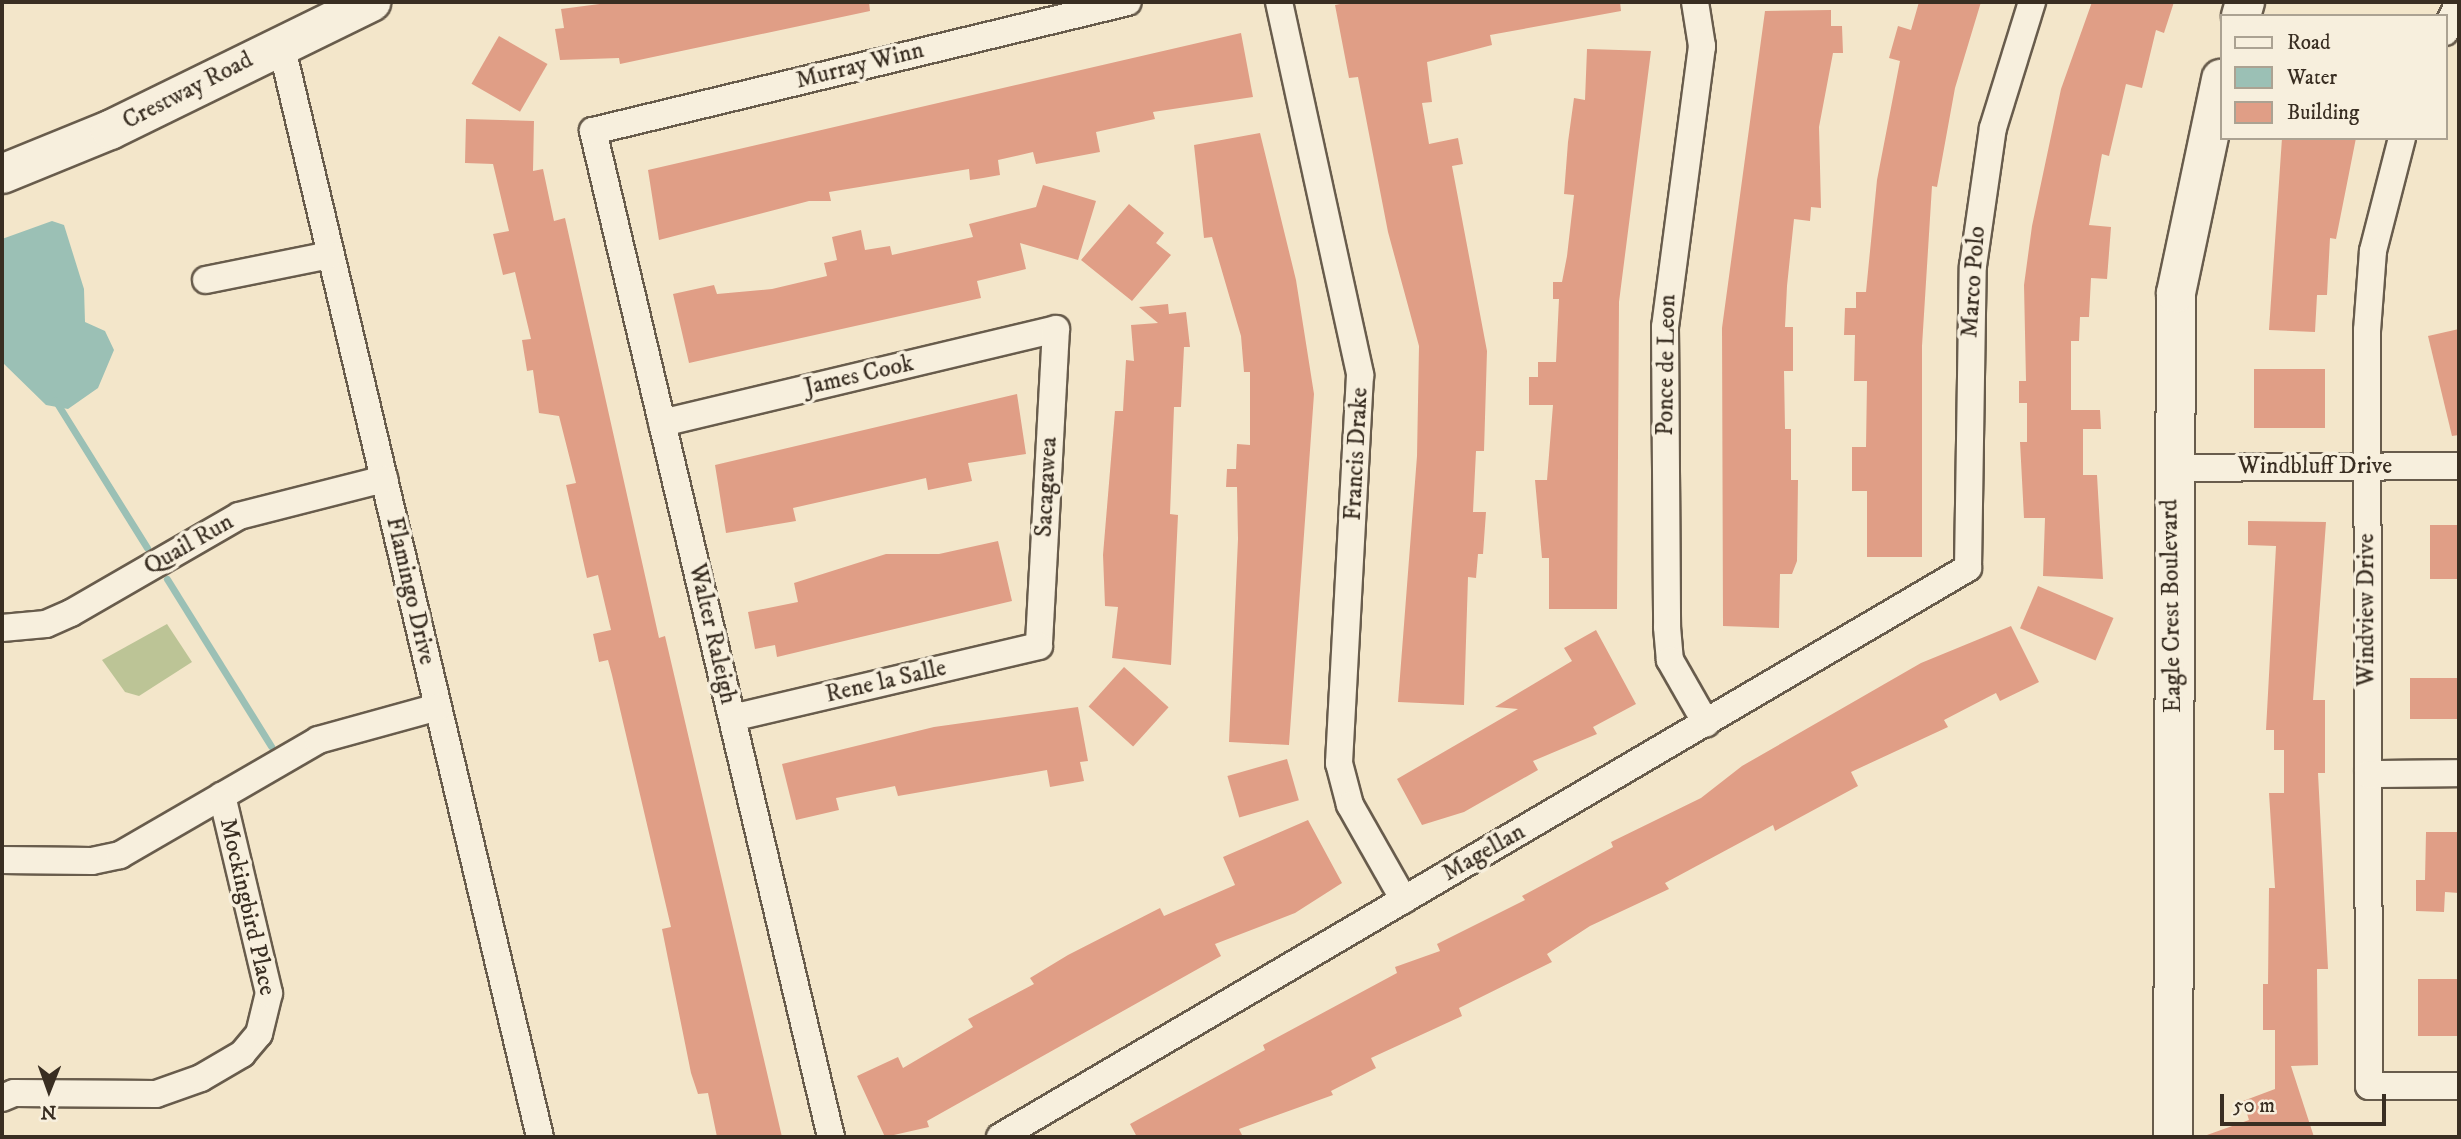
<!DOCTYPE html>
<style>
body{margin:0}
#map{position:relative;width:2461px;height:1139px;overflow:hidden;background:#f3e6ca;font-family:"IM FELL DW Pica",serif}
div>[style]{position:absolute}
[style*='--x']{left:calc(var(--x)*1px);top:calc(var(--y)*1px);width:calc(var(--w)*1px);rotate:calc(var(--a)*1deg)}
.green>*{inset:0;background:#bcc496}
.water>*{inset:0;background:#9bc0b5}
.stream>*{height:7px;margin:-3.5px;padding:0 3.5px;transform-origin:3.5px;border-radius:3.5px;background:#9bc0b5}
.building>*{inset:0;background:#e09e86;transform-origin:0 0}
.roads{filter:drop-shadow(2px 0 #685c4c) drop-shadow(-2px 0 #685c4c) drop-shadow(0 2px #685c4c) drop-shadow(0 -2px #685c4c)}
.minor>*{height:26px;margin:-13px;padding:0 13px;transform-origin:13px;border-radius:13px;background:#f7efdd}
.secondary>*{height:38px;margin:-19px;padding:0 19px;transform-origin:19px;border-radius:19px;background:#f7efdd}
span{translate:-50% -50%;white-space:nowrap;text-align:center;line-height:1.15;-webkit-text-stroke:7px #f7efdd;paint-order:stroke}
.street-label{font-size:24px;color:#392e22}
.frame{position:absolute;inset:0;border:4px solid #392e22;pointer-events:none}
.legend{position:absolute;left:2220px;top:14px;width:228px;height:126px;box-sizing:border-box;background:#f7efdd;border:2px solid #aba292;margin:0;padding:9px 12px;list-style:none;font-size:21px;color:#392e22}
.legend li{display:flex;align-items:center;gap:14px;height:35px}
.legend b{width:35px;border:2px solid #aba292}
.north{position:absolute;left:14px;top:1055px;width:70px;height:70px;-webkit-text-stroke:5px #f7efdd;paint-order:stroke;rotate:181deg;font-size:19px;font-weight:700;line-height:28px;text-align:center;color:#392e22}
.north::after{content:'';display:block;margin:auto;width:24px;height:32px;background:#392e22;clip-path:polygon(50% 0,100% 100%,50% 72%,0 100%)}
.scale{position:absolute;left:2220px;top:1094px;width:166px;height:32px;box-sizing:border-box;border:4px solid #392e22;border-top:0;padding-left:9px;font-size:21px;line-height:24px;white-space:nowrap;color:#392e22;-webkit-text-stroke:5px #f7efdd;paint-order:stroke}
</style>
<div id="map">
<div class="green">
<div style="clip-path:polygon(167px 624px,192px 662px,139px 696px,125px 692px,102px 660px)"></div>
</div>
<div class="water">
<div style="clip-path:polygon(52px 221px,64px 225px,84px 289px,85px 322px,105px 331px,114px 350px,98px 388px,68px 409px,46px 405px,2px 362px,2px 239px)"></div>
</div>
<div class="stream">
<div style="--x:55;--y:400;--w:174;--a:58.1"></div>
<div style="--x:167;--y:579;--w:197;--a:58.1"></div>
</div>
<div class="building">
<div style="clip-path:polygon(615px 2px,869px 2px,870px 11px,620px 64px,619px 58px,560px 60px,555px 29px,564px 28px,561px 9px)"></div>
<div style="clip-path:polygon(1351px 2px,1620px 2px,1621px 11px,1490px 35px,1492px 45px,1427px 62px,1432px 102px,1422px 103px,1429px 144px,1458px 138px,1463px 164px,1452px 166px,1487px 351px,1484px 451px,1476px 451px,1473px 512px,1486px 512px,1483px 554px,1478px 554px,1476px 578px,1468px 577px,1464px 705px,1398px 702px,1417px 456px,1419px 346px,1388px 232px,1358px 77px,1349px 78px,1335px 5px)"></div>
<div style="clip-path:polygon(1919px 2px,1981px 2px,1955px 88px,1937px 187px,1932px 186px,1922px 346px,1922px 557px,1867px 557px,1867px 491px,1852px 491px,1852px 447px,1866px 447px,1867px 381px,1854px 381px,1855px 335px,1844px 335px,1845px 308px,1856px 308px,1856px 292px,1866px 292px,1877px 180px,1900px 61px,1889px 58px,1898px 26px,1911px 30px)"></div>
<div style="clip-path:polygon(2092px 2px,2174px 2px,2164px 33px,2156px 30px,2142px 88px,2126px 84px,2109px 156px,2102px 154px,2089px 225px,2111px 227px,2107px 279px,2091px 278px,2089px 317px,2080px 317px,2079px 341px,2071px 341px,2071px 410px,2100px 410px,2101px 429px,2083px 429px,2083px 475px,2097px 475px,2103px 579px,2043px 576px,2045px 518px,2024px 518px,2020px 442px,2027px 442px,2027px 403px,2019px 403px,2019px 381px,2026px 381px,2024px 285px,2032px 226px,2061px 89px)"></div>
<div style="clip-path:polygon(1831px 10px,1831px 26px,1842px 26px,1843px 53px,1833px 53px,1819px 127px,1821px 208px,1811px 207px,1810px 221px,1794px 219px,1787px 286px,1785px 327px,1793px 327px,1793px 371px,1784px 371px,1785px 429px,1791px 429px,1791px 480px,1798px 480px,1797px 561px,1792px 574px,1780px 574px,1779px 628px,1723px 626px,1722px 328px,1765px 11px)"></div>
<div style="clip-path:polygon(1241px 33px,1253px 97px,1153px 112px,1155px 119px,1096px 132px,1100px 152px,1036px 164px,1033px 152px,998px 160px,1000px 175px,983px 178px,970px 180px,969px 169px,829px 192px,831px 201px,809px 201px,659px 240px,648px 170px)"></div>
<div style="left:499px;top:36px;width:56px;height:55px;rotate:30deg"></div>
<div style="clip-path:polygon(1587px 49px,1651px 51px,1619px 302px,1617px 609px,1549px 609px,1549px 558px,1542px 558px,1535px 480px,1547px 480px,1553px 405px,1529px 405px,1529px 377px,1538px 377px,1538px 362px,1556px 362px,1559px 299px,1553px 299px,1553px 282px,1562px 282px,1567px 256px,1574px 195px,1564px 194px,1568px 142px,1574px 98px,1585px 100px)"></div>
<div style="clip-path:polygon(466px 119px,534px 121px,533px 171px,543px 169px,554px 221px,565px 218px,659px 638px,665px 636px,782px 1137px,717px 1137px,708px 1093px,698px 1094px,691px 1073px,662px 929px,671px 927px,612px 675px,608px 660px,599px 662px,593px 634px,611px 630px,598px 575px,587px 578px,566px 485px,576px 483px,559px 416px,539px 413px,533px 370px,527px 371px,522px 340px,531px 339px,515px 272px,503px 275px,493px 234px,509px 231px,493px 164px,465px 163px)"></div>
<div style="clip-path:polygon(1260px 133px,1296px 280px,1314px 394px,1289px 745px,1229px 742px,1238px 539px,1237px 487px,1226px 487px,1227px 469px,1236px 469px,1237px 444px,1250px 445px,1250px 372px,1244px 372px,1241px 336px,1212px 237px,1204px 238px,1194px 145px)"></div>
<div style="clip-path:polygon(2282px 138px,2356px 138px,2336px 239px,2330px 238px,2327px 295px,2317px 295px,2315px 332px,2269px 330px)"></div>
<div style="clip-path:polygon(1043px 185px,1096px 201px,1078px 260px,1020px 243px,1026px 269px,977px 281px,981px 298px,689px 363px,673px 294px,714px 285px,717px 294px,772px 289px,827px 276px,824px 263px,837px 260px,832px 237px,861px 230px,865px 250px,890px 246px,892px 255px,973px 237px,969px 224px,1036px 207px)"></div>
<div style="clip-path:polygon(1129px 204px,1164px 233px,1156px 243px,1171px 255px,1132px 301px,1081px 260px)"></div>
<div style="clip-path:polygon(1168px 304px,1169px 314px,1186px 312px,1190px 347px,1184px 347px,1181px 407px,1174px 407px,1170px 514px,1178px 515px,1171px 665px,1112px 658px,1118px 607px,1105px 606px,1103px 555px,1115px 411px,1123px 411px,1126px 360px,1134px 361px,1131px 325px,1158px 323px,1139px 307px)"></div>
<div style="clip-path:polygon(2459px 329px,2459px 435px,2452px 436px,2428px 336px)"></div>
<div style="left:2254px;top:369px;width:71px;height:59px"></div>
<div style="clip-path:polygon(1017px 394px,1026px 454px,968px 463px,972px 481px,928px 490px,926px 478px,793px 508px,796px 521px,726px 533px,715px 465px)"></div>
<div style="clip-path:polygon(2248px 521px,2326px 522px,2313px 700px,2325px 700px,2325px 773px,2318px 773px,2328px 969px,2317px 969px,2318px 1065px,2291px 1066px,2314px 1137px,2207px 1135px,2249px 1120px,2243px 1101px,2275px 1089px,2275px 1030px,2263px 1030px,2263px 984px,2268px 984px,2269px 888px,2275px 888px,2269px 793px,2284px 793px,2284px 750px,2274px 750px,2274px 730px,2266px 730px,2276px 546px,2248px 545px)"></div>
<div style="left:2430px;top:525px;width:29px;height:54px"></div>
<div style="clip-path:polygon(998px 541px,1012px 601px,777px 657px,775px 645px,755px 649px,748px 612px,798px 602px,794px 583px,886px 554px,939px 554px)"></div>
<div style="left:2038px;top:586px;width:82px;height:46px;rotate:23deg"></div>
<div style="clip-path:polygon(2011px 626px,2039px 682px,2000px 701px,1996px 693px,1944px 720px,1948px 727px,1851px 772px,1858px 786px,1775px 831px,1773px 825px,1665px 883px,1669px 889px,1590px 926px,1547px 954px,1552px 962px,1459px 1008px,1462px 1016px,1371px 1058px,1376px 1068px,1331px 1091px,1333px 1095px,1239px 1129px,1243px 1137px,1137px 1137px,1130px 1124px,1265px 1050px,1263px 1045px,1397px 973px,1395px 967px,1440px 951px,1437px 944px,1525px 900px,1522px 896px,1613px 847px,1611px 842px,1701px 798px,1742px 766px,1921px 663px)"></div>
<div style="clip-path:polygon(1596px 630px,1636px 704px,1593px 727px,1597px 734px,1533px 761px,1538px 770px,1464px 812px,1422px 825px,1397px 779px,1518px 709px,1495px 707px,1572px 661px,1564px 648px)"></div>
<div style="left:1124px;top:667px;width:60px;height:53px;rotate:42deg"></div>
<div style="left:2459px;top:678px;width:41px;height:49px;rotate:90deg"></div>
<div style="clip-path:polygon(1078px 707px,1088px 761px,1080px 762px,1084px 781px,1050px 787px,1047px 770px,898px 796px,895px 786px,836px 798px,839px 810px,796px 820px,782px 764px,934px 727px)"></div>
<div style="left:1287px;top:759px;width:43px;height:62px;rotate:74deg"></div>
<div style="clip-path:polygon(1308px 820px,1342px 883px,1295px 913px,1215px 944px,1221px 956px,927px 1121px,929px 1127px,885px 1137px,857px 1076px,898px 1057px,903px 1068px,973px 1027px,968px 1019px,1034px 984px,1030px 978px,1068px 955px,1160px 908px,1164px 916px,1235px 885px,1223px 857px)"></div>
<div style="clip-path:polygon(2426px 832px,2459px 832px,2459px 893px,2445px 892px,2444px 912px,2416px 911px,2416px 880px,2425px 880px)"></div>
<div style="left:2459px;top:979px;width:57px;height:41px;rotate:90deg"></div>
</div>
<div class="roads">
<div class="minor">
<div style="--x:1279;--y:2;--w:382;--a:77.7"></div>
<div style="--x:1360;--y:375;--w:389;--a:93.1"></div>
<div style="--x:1339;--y:763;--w:43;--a:75.3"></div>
<div style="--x:1350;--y:805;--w:109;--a:60.4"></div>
<div style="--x:1695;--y:2;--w:45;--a:81"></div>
<div style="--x:1702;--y:46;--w:283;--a:97.5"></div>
<div style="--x:1665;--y:327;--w:300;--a:89.6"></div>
<div style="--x:1667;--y:627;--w:33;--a:85"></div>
<div style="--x:1670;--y:660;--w:73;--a:60.3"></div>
<div style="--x:2445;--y:32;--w:33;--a:-65"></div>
<div style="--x:281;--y:44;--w:1123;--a:76.67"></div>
<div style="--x:2402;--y:138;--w:117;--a:104.4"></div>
<div style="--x:2373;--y:251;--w:79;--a:94.3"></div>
<div style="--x:2367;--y:330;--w:756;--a:89.85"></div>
<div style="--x:2369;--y:1086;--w:90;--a:0"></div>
<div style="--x:206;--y:280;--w:126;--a:-11.4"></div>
<div style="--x:662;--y:423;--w:405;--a:-13.4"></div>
<div style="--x:1056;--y:329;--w:317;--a:93.1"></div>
<div style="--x:1039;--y:646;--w:315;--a:166.8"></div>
<div style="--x:2171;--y:468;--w:288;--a:-0.4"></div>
<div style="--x:2;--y:628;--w:44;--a:-5.2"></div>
<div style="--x:46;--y:624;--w:27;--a:-24"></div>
<div style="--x:71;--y:613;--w:194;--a:-30"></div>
<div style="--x:239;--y:516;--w:150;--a:-14.3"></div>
<div style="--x:2368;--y:774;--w:91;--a:-0.6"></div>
<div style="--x:2;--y:860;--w:90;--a:0.6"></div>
<div style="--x:92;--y:861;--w:29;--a:-12"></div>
<div style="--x:120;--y:855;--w:229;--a:-30.1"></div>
<div style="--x:318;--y:740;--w:124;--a:-15.4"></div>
<div style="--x:2;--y:1098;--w:13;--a:-23"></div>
<div style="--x:14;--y:1093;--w:142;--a:0.4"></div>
<div style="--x:156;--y:1094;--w:48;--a:-19.6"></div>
<div style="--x:201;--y:1078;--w:48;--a:-30.3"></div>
<div style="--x:242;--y:1054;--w:26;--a:-50"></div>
<div style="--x:259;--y:1034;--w:42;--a:-76.3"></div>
<div style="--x:269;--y:993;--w:203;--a:-103.4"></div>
<div style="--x:831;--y:1137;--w:1034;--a:-103.31"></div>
<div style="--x:593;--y:131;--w:550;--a:-13.56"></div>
<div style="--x:1000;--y:1137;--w:1123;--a:-30.45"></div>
<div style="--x:1968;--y:568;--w:302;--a:-89.1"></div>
<div style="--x:1973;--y:266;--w:139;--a:-81.8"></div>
<div style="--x:1993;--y:128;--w:132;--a:-72.8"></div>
</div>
<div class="secondary">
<div style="--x:2241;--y:16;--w:15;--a:-74"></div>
<div style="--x:2;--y:174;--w:117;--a:-22.2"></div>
<div style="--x:110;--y:130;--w:291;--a:-26.1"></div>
<div style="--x:2173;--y:1137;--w:844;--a:-89.8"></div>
<div style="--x:2176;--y:293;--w:219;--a:-78.1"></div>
</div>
</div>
<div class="street-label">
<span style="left:860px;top:66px;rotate:-14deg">Murray Winn</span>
<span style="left:188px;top:91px;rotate:-27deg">Crestway Road</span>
<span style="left:1974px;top:282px;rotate:-86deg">Marco Polo</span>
<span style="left:1667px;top:365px;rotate:-89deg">Ponce de Leon</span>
<span style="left:859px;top:376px;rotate:-13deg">James Cook</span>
<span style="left:1357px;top:454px;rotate:-87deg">Francis Drake</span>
<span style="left:2315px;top:467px">Windbluff Drive</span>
<span style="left:1047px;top:487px;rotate:-87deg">Sacagawea</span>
<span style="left:189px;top:545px;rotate:-30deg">Quail Run</span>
<span style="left:410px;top:591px;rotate:77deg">Flamingo Drive</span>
<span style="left:2172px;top:606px;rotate:-91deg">Eagle Crest Boulevard</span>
<span style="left:2367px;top:610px;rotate:-90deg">Windview Drive</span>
<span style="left:712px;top:634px;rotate:77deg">Walter Raleigh</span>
<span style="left:886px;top:682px;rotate:-13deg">Rene la Salle</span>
<span style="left:1484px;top:853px;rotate:-30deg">Magellan</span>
<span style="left:247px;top:907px;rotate:77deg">Mockingbird Place</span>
</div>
<div class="frame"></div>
<ul class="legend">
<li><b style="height:9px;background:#f7efdd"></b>Road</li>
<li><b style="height:19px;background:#9bc0b5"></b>Water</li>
<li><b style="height:19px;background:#e09e86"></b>Building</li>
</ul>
<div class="north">N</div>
<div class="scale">50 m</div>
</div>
